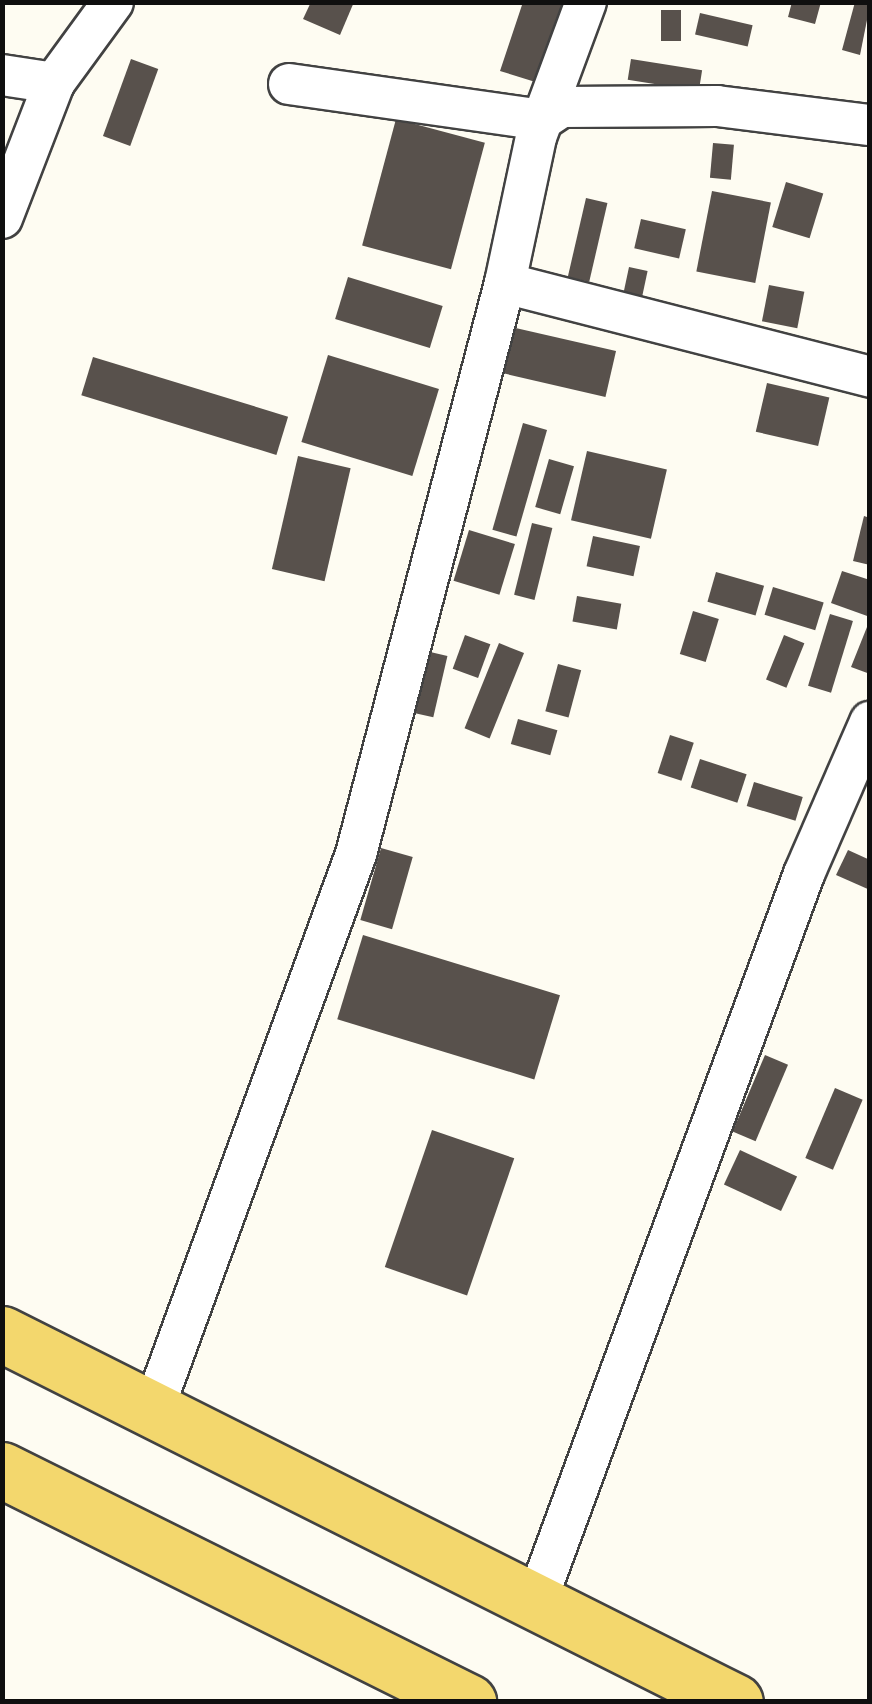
<!DOCTYPE html>
<style>
body{margin:0}
#map{position:relative;width:872px;height:1704px;overflow:hidden;background:#fefcf2;font-family:"Noto Serif",serif}
div>[style]{position:absolute}
[style*='--x']{left:calc(var(--x)*1px);top:calc(var(--y)*1px);width:calc(var(--w)*1px);rotate:calc(var(--a)*1deg)}
.building>*{inset:0;background:#58514c;transform-origin:0 0}
.roads{filter:drop-shadow(2px 0 #424242) drop-shadow(-2px 0 #424242) drop-shadow(0 2px #424242) drop-shadow(0 -2px #424242)}
.street>*{height:40px;margin:-20px;padding:0 20px;transform-origin:20px;border-radius:20px;background:#fff}
.primary>*{height:55px;margin:-27.5px;padding:0 27.5px;transform-origin:27.5px;border-radius:27.5px;background:#f3d76d}
span{translate:-50% -50%;white-space:nowrap;text-align:center;line-height:1.15;-webkit-text-stroke:10px #fff;paint-order:stroke}
.frame{position:absolute;inset:0;border:5px solid #0f0f0f;pointer-events:none}
</style>
<div id="map">
<div class="building">
<div style="clip-path:polygon(311px 2px,354px 2px,340px 35px,303px 19px)"></div>
<div style="clip-path:polygon(523px 2px,572px 2px,545px 85px,500px 71px)"></div>
<div style="clip-path:polygon(792px 2px,821px 2px,815px 24px,788px 17px)"></div>
<div style="clip-path:polygon(855px 2px,870px 5px,860px 55px,842px 50px)"></div>
<div style="left:661px;top:10px;width:20px;height:31px"></div>
<div style="left:700px;top:13px;width:54px;height:22px;rotate:13deg"></div>
<div style="left:131px;top:59px;width:29px;height:82px;rotate:20deg"></div>
<div style="left:631px;top:59px;width:72px;height:21px;rotate:9deg"></div>
<div style="left:396px;top:119px;width:92px;height:131px;rotate:15deg"></div>
<div style="left:713px;top:143px;width:21px;height:35px;rotate:5deg"></div>
<div style="left:786px;top:182px;width:39px;height:47px;rotate:17deg"></div>
<div style="left:712px;top:191px;width:60px;height:82px;rotate:11deg"></div>
<div style="left:586px;top:198px;width:22px;height:81px;rotate:13deg"></div>
<div style="left:641px;top:219px;width:46px;height:30px;rotate:13deg"></div>
<div style="left:629px;top:267px;width:19px;height:36px;rotate:12deg"></div>
<div style="left:348px;top:277px;width:99px;height:44px;rotate:17deg"></div>
<div style="left:769px;top:285px;width:36px;height:37px;rotate:11deg"></div>
<div style="left:503px;top:325px;width:116px;height:47px;rotate:13deg"></div>
<div style="left:328px;top:355px;width:116px;height:91px;rotate:17deg"></div>
<div style="left:93px;top:357px;width:204px;height:40px;rotate:17deg"></div>
<div style="left:767px;top:383px;width:64px;height:50px;rotate:13deg"></div>
<div style="left:523px;top:423px;width:25px;height:111px;rotate:16deg"></div>
<div style="left:587px;top:451px;width:82px;height:71px;rotate:13deg"></div>
<div style="left:298px;top:456px;width:54px;height:116px;rotate:13deg"></div>
<div style="left:549px;top:459px;width:26px;height:50px;rotate:16deg"></div>
<div style="clip-path:polygon(864px 516px,870px 518px,870px 565px,853px 561px)"></div>
<div style="left:532px;top:523px;width:21px;height:74px;rotate:14deg"></div>
<div style="left:469px;top:530px;width:48px;height:53px;rotate:17deg"></div>
<div style="left:593px;top:536px;width:48px;height:31px;rotate:12deg"></div>
<div style="clip-path:polygon(842px 571px,870px 580px,870px 617px,831px 603px)"></div>
<div style="left:716px;top:572px;width:50px;height:31px;rotate:16deg"></div>
<div style="left:773px;top:587px;width:53px;height:29px;rotate:17deg"></div>
<div style="left:577px;top:596px;width:45px;height:26px;rotate:10deg"></div>
<div style="left:693px;top:611px;width:27px;height:45px;rotate:17deg"></div>
<div style="left:830px;top:614px;width:24px;height:75px;rotate:17deg"></div>
<div style="clip-path:polygon(869px 622px,870px 622px,870px 674px,851px 667px)"></div>
<div style="left:465px;top:635px;width:27px;height:36px;rotate:20deg"></div>
<div style="left:784px;top:635px;width:22px;height:48px;rotate:22deg"></div>
<div style="left:499px;top:643px;width:27px;height:92px;rotate:22deg"></div>
<div style="left:426px;top:651px;width:22px;height:63px;rotate:13deg"></div>
<div style="left:558px;top:664px;width:24px;height:49px;rotate:15deg"></div>
<div style="left:518px;top:719px;width:41px;height:26px;rotate:16deg"></div>
<div style="left:670px;top:735px;width:25px;height:40px;rotate:18deg"></div>
<div style="left:700px;top:759px;width:49px;height:30px;rotate:18deg"></div>
<div style="left:754px;top:782px;width:51px;height:25px;rotate:17deg"></div>
<div style="left:381px;top:848px;width:33px;height:75px;rotate:16deg"></div>
<div style="clip-path:polygon(848px 850px,870px 860px,870px 890px,836px 875px)"></div>
<div style="left:363px;top:935px;width:206px;height:88px;rotate:17deg"></div>
<div style="left:765px;top:1055px;width:25px;height:83px;rotate:23deg"></div>
<div style="left:835px;top:1088px;width:30px;height:76px;rotate:23deg"></div>
<div style="left:432px;top:1130px;width:87px;height:145px;rotate:19deg"></div>
<div style="left:740px;top:1150px;width:63px;height:38px;rotate:25deg"></div>
</div>
<div class="roads">
<div class="street">
<div style="--x:2;--y:75;--w:53;--a:8.7"></div>
<div style="--x:289;--y:84;--w:256;--a:8.1"></div>
<div style="--x:542;--y:120;--w:23;--a:-34"></div>
<div style="--x:561;--y:107;--w:156;--a:-0.4"></div>
<div style="--x:717;--y:106;--w:154;--a:7.1"></div>
<div style="--x:2;--y:218;--w:145;--a:-68.9"></div>
<div style="--x:54;--y:83;--w:100;--a:-53.9"></div>
<div style="--x:505;--y:283;--w:377;--a:14.4"></div>
<div style="--x:153;--y:1410;--w:592;--a:-69.94"></div>
<div style="--x:356;--y:854;--w:590;--a:-75.38"></div>
<div style="--x:505;--y:283;--w:149;--a:-78"></div>
<div style="--x:536;--y:137;--w:144;--a:-69.7"></div>
<div style="--x:536;--y:1602;--w:776;--a:-69.79"></div>
<div style="--x:804;--y:874;--w:166;--a:-66.5"></div>
</div>
<div class="primary">
<div style="--x:2;--y:1334;--w:820;--a:26.66"></div>
<div style="--x:2;--y:1470;--w:521;--a:26.47"></div>
</div>
</div>
<div class="frame"></div>
</div>
